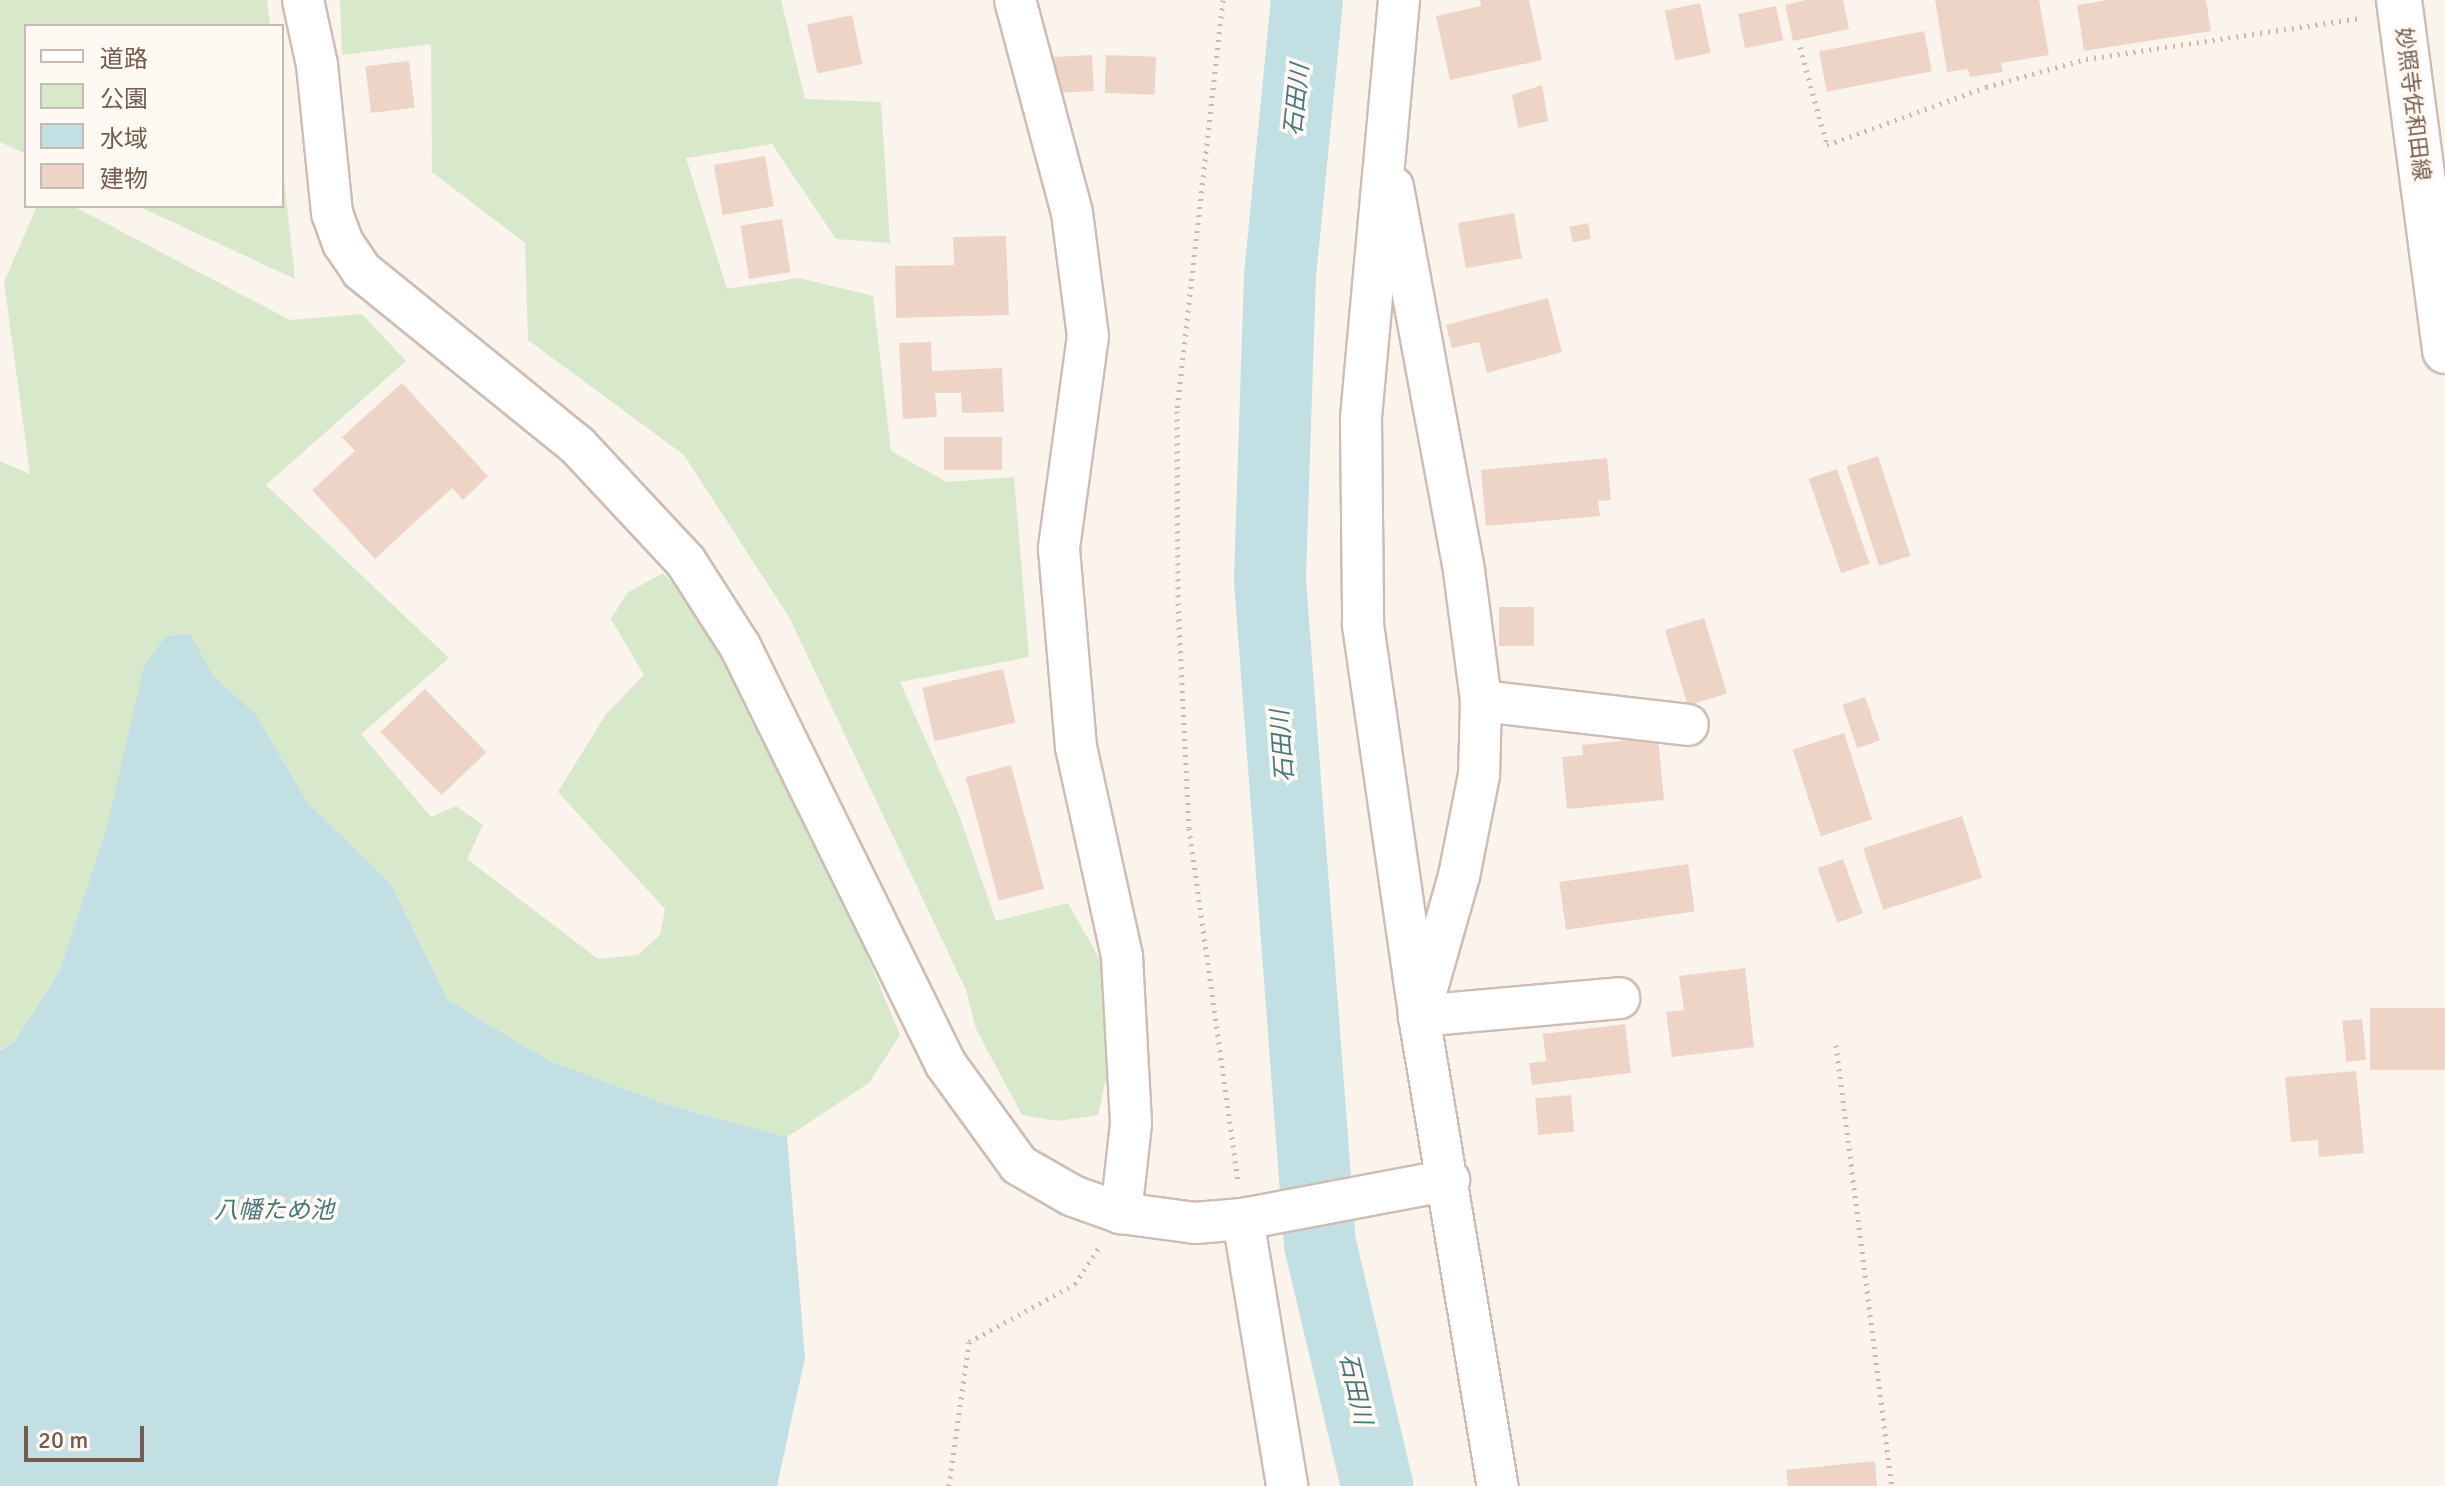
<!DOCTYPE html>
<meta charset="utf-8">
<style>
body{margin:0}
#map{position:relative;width:2445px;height:1486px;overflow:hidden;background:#fbf4ec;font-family:Signika,"Noto Sans JP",sans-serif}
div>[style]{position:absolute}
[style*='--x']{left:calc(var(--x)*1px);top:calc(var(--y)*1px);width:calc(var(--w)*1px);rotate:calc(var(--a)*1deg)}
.green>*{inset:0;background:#d8e8cb}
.water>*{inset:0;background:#c2e0e3}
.river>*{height:72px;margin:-36px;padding:0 36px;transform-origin:36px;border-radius:36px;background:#c2e0e3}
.building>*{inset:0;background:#eed4c6;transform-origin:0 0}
.path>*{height:5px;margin-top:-2.5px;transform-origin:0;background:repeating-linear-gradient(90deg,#d3b7a9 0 2px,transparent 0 8px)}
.roads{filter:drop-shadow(2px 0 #cdbdb2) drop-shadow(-2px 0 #cdbdb2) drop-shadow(0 2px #cdbdb2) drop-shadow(0 -2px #cdbdb2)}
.minor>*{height:40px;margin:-20px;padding:0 20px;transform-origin:20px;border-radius:20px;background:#fff}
.secondary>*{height:44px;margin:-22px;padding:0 22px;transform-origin:22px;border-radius:22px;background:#fff}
span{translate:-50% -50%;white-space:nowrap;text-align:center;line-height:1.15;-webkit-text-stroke:7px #fef9f2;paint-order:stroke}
.street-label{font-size:22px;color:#755c51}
.water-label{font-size:24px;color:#48787f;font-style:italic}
.legend{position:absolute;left:24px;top:24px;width:260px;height:184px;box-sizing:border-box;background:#fef9f2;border:2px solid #c7bab2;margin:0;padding:10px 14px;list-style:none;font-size:24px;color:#755c51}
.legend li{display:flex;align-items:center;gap:16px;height:40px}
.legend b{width:40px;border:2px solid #c7bab2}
.scale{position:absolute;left:24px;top:1426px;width:120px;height:36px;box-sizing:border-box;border:4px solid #755c51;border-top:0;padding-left:10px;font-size:24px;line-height:28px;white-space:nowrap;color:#755c51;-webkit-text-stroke:6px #fef9f2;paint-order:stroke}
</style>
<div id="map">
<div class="green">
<div style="clip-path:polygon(0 0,267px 0,270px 26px,26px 26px,26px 154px,0 142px)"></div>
<div style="clip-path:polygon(340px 0,781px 0,805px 99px,881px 102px,890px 243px,836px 239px,772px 144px,686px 158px,727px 289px,799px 278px,873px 296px,891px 451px,947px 482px,1014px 477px,1029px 657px,900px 682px,958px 812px,996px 921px,1068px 903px,1103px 965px,1107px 1074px,1098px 1115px,1058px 1121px,1022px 1115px,976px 1029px,966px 990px,789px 617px,684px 455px,528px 340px,525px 243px,432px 172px,431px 44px,342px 55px)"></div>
<div style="clip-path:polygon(282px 161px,295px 279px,138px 206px,282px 206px)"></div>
<div style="clip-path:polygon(49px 206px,73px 206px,290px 320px,362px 314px,406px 361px,266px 485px,449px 658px,361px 734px,431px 817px,456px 806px,483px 825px,467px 859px,598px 959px,638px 955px,660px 935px,665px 909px,558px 792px,606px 714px,644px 675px,611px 619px,627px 593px,663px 573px,709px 624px,848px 909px,900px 1035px,869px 1083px,787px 1137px,668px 1105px,548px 1060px,448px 1000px,391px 884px,308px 803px,255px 713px,213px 676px,106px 830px,59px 972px,13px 1043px,0 1049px,0 461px,30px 474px,4px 282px,36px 208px)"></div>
</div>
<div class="water">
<div style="clip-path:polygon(190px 634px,213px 676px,255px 713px,308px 803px,391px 884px,448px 1000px,548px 1060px,668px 1105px,787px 1137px,805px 1358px,777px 1486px,0 1486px,0 1050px,14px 1042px,59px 972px,106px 830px,144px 666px,166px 636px)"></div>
</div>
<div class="river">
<div style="--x:1307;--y:0;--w:276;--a:95.6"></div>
<div style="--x:1280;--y:275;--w:306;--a:91.9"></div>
<div style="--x:1270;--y:581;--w:665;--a:85.69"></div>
<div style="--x:1320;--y:1244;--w:249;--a:76.7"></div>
</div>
<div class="building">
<div style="clip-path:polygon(1480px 0,1529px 0,1542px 60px,1450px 80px,1436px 16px,1481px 6px)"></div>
<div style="clip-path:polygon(1806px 0,1843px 0,1849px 29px,1793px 41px,1785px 5px)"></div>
<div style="clip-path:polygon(1935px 0,2039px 0,2049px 55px,2001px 63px,2003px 72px,1970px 77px,1968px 69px,1947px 72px)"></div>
<div style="clip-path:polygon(2108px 0,2206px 0,2211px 31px,2084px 51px,2077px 5px)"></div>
<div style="left:1700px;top:3px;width:51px;height:36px;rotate:78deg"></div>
<div style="left:1776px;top:6px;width:35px;height:39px;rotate:78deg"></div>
<div style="left:852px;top:15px;width:50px;height:46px;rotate:78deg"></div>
<div style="left:1924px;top:31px;width:41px;height:107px;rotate:79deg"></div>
<div style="left:1092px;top:55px;width:36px;height:38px;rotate:87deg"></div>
<div style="left:1106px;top:55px;width:50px;height:38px;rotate:2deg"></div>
<div style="left:409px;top:61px;width:47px;height:44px;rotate:83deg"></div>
<div style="clip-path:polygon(1542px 85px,1548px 121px,1518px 128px,1512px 95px)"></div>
<div style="left:765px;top:156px;width:51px;height:52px;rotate:80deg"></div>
<div style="left:1514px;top:213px;width:46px;height:57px;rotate:80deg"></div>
<div style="left:782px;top:219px;width:54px;height:42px;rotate:81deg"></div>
<div style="left:1588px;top:223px;width:16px;height:19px;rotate:79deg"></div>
<div style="clip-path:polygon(1006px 236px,1009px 315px,896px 318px,895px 266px,954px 265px,953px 237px)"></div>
<div style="clip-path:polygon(1548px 298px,1562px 352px,1487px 373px,1479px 342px,1452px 348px,1446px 325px)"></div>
<div style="clip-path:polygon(931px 342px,932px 371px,1002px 368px,1004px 412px,962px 413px,961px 393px,935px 393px,937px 417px,903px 419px,899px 343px)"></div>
<div style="clip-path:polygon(402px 383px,488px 476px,463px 500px,452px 488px,375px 559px,312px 490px,355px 451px,342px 437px)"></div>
<div style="left:944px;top:437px;width:58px;height:33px"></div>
<div style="left:1878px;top:456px;width:105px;height:33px;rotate:72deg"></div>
<div style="clip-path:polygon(1607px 458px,1611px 500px,1598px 501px,1600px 516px,1486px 526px,1481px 470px)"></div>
<div style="left:1837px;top:469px;width:100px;height:30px;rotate:71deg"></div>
<div style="left:1499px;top:607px;width:35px;height:39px"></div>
<div style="left:1704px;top:618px;width:79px;height:41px;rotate:73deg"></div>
<div style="left:1003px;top:669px;width:55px;height:83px;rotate:77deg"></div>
<div style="left:425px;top:689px;width:88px;height:62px;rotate:46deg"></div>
<div style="left:1865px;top:697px;width:46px;height:24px;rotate:71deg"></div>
<div style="left:1844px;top:733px;width:91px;height:54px;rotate:72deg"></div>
<div style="clip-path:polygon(1658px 737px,1664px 800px,1567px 809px,1562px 757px,1583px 755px,1582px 745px)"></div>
<div style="left:1011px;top:765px;width:128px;height:47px;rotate:75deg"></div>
<div style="left:1962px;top:816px;width:65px;height:104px;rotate:72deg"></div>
<div style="left:1843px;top:859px;width:58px;height:27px;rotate:70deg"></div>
<div style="left:1688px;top:864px;width:48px;height:130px;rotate:82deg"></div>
<div style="clip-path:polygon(1745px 968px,1754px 1047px,1672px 1057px,1666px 1012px,1684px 1010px,1679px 976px)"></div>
<div style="left:2445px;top:1008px;width:62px;height:75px;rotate:90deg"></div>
<div style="left:2362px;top:1019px;width:41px;height:20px;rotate:84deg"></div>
<div style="clip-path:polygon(1625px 1024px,1631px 1073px,1532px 1085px,1529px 1063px,1546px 1061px,1543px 1034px)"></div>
<div style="clip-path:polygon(2356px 1071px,2364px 1153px,2319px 1157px,2318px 1140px,2291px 1142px,2285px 1077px)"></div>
<div style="left:1571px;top:1095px;width:37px;height:36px;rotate:85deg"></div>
<div style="clip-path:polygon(1875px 1461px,1877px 1486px,1788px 1486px,1786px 1470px)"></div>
</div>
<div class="path">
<div style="--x:1223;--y:0;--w:414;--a:96.4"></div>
<div style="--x:1177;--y:411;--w:192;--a:89.7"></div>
<div style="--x:1178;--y:603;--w:225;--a:87.2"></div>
<div style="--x:1189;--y:828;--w:354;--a:82.1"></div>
<div style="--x:1800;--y:47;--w:102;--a:74.6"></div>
<div style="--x:1827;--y:145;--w:169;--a:-20"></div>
<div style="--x:1986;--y:87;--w:104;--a:-15.6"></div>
<div style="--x:2086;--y:59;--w:276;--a:-8.5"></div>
<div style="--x:1836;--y:1045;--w:445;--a:82.8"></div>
<div style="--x:949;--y:1486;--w:145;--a:-82.1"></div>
<div style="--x:969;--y:1342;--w:121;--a:-28.7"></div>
<div style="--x:1075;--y:1284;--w:44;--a:-57"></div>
</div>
<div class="roads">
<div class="minor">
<div style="--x:303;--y:0;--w:66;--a:77.8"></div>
<div style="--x:317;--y:65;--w:149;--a:84.2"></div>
<div style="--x:332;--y:213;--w:32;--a:70"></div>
<div style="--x:343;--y:243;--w:34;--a:56"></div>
<div style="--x:362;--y:271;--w:278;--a:39"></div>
<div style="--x:578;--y:446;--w:158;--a:47"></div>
<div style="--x:686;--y:562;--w:100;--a:57.3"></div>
<div style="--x:740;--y:646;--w:465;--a:63.8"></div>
<div style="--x:945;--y:1063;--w:126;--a:54"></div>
<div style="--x:1019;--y:1165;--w:62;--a:29.9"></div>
<div style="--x:1073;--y:1196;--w:51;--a:19.5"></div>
<div style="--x:1121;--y:1213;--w:75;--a:7.7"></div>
<div style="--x:1195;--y:1223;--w:48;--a:-4.8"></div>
<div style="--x:1243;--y:1219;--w:210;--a:-10.7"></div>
<div style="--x:1015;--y:0;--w:220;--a:75"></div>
<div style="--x:1072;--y:213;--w:124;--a:82.6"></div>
<div style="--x:1088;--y:336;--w:215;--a:97.8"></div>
<div style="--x:1059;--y:549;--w:199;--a:85.1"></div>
<div style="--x:1076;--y:747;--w:215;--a:77.6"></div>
<div style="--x:1122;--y:957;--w:167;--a:86.9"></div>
<div style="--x:1131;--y:1124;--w:90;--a:96.4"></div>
<div style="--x:1399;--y:0;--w:421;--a:95.2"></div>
<div style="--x:1361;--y:419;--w:206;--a:89.4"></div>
<div style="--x:1363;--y:625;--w:395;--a:81.8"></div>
<div style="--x:1419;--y:1016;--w:477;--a:80.5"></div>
<div style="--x:1393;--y:187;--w:391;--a:79.5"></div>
<div style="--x:1464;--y:571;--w:131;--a:82.5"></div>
<div style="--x:1481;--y:701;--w:74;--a:91.5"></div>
<div style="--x:1479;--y:775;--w:103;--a:101.2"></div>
<div style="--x:1459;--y:876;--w:146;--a:105.9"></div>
<div style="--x:1419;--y:1016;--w:201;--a:-5.1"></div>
<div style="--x:1481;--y:701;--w:208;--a:6.6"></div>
<div style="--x:1243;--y:1219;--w:271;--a:80.6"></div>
</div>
<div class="secondary">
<div style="--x:2399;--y:0;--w:354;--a:82.5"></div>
</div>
</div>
<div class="street-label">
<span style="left:2413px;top:104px;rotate:83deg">妙照寺佐和田線</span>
</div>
<div class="water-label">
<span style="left:1297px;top:100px;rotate:-84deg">石田川</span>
<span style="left:1283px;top:746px;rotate:-94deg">石田川</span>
<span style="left:274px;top:1211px">八幡ため池</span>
<span style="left:1355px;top:1389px;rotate:77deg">石田川</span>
</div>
<ul class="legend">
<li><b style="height:10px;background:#fff"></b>道路</li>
<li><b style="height:22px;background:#d8e8cb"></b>公園</li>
<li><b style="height:22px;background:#c2e0e3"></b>水域</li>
<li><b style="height:22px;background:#eed4c6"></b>建物</li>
</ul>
<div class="scale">20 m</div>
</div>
